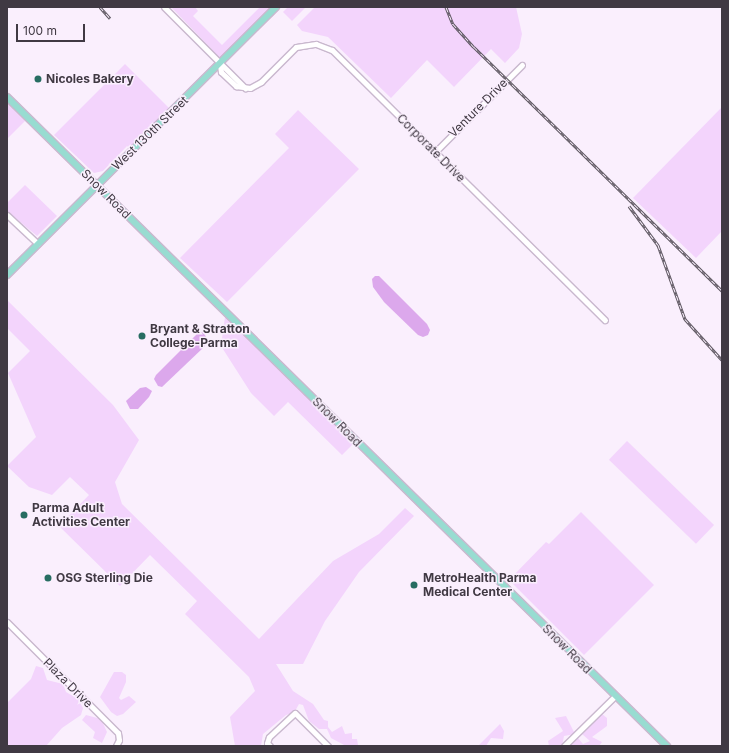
<!DOCTYPE html>
<style>
body{margin:0}
#map{position:relative;width:729px;height:753px;overflow:hidden;background:#faeffd;font-family:Inter,sans-serif}
div>[style]{position:absolute}
[style*='--x']{left:calc(var(--x)*1px);top:calc(var(--y)*1px);width:calc(var(--w)*1px);rotate:calc(var(--a)*1deg)}
.green>*{inset:0;background:#f3d4fc;transform-origin:0 0}
.water>*{inset:0;background:#dca8ec}
.roads{filter:drop-shadow(1px 0 #c9b8ce) drop-shadow(-1px 0 #c9b8ce) drop-shadow(0 1px #c9b8ce) drop-shadow(0 -1px #c9b8ce)}
.minor>*{height:5px;margin:-2.5px;padding:0 2.5px;transform-origin:2.5px;border-radius:2.5px;background:#fff}
.major>*{height:6px;margin:-3px;padding:0 3px;transform-origin:3px;border-radius:3px;background:#98dcd1}
.rail>*{height:3px;margin-top:-1.5px;transform-origin:0;background:repeating-linear-gradient(90deg,#faeffd 0 4.5px,#5c555f 0 9px);box-sizing:border-box;border-block:1px solid #5c555f}
.dots>*{width:11px;height:11px;translate:-50% -50%;box-sizing:border-box;border:2px solid #faeffd;border-radius:50%}
span{translate:-50% -50%;white-space:nowrap;text-align:center;line-height:1.15;-webkit-text-stroke:3px #faeffd;paint-order:stroke}
.poi-label{font-size:12px;color:#403943;font-weight:700}
.left{translate:0 -50%;text-align:left}
.street-label{font-size:12px;color:#403943}
.frame{position:absolute;inset:0;border:8px solid #403943;pointer-events:none}
.scale{position:absolute;left:16px;top:24px;width:69px;height:18px;box-sizing:border-box;border:2px solid #403943;border-top:0;padding-left:5px;font-size:12px;line-height:14px;white-space:nowrap;color:#403943;-webkit-text-stroke:3px #faeffd;paint-order:stroke}
</style>
<div id="map">
<div class="green">
<div style="clip-path:polygon(171px 7px,195px 7px,198px 11px,193px 16px,222px 45px,260px 7px,271px 7px,221px 59px)"></div>
<div style="clip-path:polygon(288px 7px,306px 7px,292px 21px,283px 12px)"></div>
<div style="clip-path:polygon(315px 7px,516px 7px,522px 34px,519px 48px,505px 63px,491px 49px,454px 87px,427px 60px,391px 98px,328px 37px,302px 31px,297px 25px)"></div>
<div style="clip-path:polygon(125px 64px,170px 109px,130px 149px,127px 146px,103px 171px,94px 173px,54px 135px)"></div>
<div style="clip-path:polygon(7px 103px,25px 121px,7px 139px)"></div>
<div style="clip-path:polygon(722px 107px,722px 231px,696px 258px,633px 198px)"></div>
<div style="clip-path:polygon(298px 110px,359px 169px,227px 302px,180px 258px,289px 148px,275px 134px)"></div>
<div style="clip-path:polygon(25px 185px,57px 216px,37px 236px,7px 211px,7px 203px)"></div>
<div style="clip-path:polygon(7px 300px,113px 405px,139px 440px,115px 482px,122px 504px,259px 639px,333px 561px,379px 534px,405px 508px,414px 516px,359px 572px,325px 621px,303px 664px,276px 664px,293px 691px,313px 704px,324px 720px,328px 721px,328px 727px,332px 732px,342px 726px,345px 734px,352px 733px,352px 739px,357px 739px,358px 745px,346px 746px,331px 738px,327px 729px,319px 729px,309px 721px,303px 705px,299px 704px,294px 713px,286px 715px,263px 734px,261px 746px,235px 746px,230px 717px,255px 691px,249px 677px,185px 614px,197px 601px,150px 555px,120px 586px,59px 526px,89px 495px,70px 477px,52px 495px,29px 487px,7px 466px,36px 437px,8px 373px,30px 351px,7px 328px)"></div>
<div style="clip-path:polygon(225px 317px,354px 443px,342px 455px,288px 402px,274px 416px,251px 393px,221px 346px)"></div>
<div style="left:627px;top:441px;width:121px;height:26px;rotate:44deg"></div>
<div style="clip-path:polygon(581px 512px,654px 585px,584px 655px,509px 580px,546px 542px,549px 544px)"></div>
<div style="clip-path:polygon(36px 666px,43px 668px,47px 680px,63px 684px,66px 692px,78px 699px,83px 708px,81px 715px,62px 728px,46px 746px,8px 746px,7px 703px,31px 679px)"></div>
<div style="clip-path:polygon(114px 672px,122px 672px,126px 675px,126px 682px,119px 698px,121px 700px,129px 696px,136px 702px,123px 714px,117px 716px,111px 712px,100px 697px)"></div>
<div style="clip-path:polygon(602px 714px,607px 718px,607px 726px,592px 737px,602px 742px,599px 746px,569px 746px,578px 738px,583px 744px,590px 741px,582px 734px)"></div>
<div style="clip-path:polygon(86px 715px,101px 719px,107px 732px,102px 743px,93px 738px,95px 732px,82px 720px)"></div>
<div style="clip-path:polygon(566px 716px,575px 734px,564px 736px,562px 746px,549px 746px,548px 741px,563px 731px,555px 718px)"></div>
<div style="clip-path:polygon(500px 724px,504px 731px,503px 739px,491px 738px,486px 746px,478px 746px)"></div>
</div>
<div class="water">
<div style="clip-path:polygon(375px 276px,379px 276px,427px 324px,430px 330px,428px 335px,423px 337px,418px 335px,384px 302px,373px 287px,372px 279px)"></div>
<div style="clip-path:polygon(203px 332px,208px 340px,204px 347px,162px 387px,158px 386px,154px 379px,156px 375px,197px 334px)"></div>
<div style="clip-path:polygon(146px 387px,152px 391px,149px 397px,138px 409px,130px 409px,126px 401px,140px 388px)"></div>
</div>
<div class="roads">
<div class="minor">
<div style="--x:164;--y:7;--w:115;--a:45"></div>
<div style="--x:220;--y:65;--w:7;--a:82"></div>
<div style="--x:221;--y:72;--w:21;--a:43"></div>
<div style="--x:236;--y:86;--w:14;--a:8"></div>
<div style="--x:250;--y:88;--w:13;--a:-29"></div>
<div style="--x:261;--y:82;--w:49;--a:-45"></div>
<div style="--x:296;--y:47;--w:20;--a:-9"></div>
<div style="--x:316;--y:44;--w:17;--a:21"></div>
<div style="--x:332;--y:50;--w:384;--a:44.7"></div>
<div style="--x:435;--y:152;--w:123;--a:-45"></div>
<div style="--x:7;--y:215;--w:42;--a:43.1"></div>
<div style="--x:7;--y:622;--w:157;--a:45"></div>
<div style="--x:118;--y:733;--w:7;--a:82"></div>
<div style="--x:119;--y:740;--w:7;--a:117"></div>
<div style="--x:270;--y:746;--w:4;--a:-135"></div>
<div style="--x:267;--y:743;--w:6;--a:-72"></div>
<div style="--x:269;--y:737;--w:35;--a:-43"></div>
<div style="--x:295;--y:713;--w:47;--a:45"></div>
<div style="--x:564;--y:746;--w:71;--a:-44.4"></div>
</div>
<div class="major">
<div style="--x:7;--y:97;--w:926;--a:44.52"></div>
<div style="--x:7;--y:275;--w:380;--a:-44.9"></div>
</div>
</div>
<div class="rail">
<div style="--x:100;--y:7;--w:15;--a:48"></div>
<div style="--x:446;--y:7;--w:18;--a:68"></div>
<div style="--x:453;--y:24;--w:31;--a:48"></div>
<div style="--x:474;--y:47;--w:348;--a:44.5"></div>
<div style="--x:629;--y:206;--w:49;--a:53.4"></div>
<div style="--x:658;--y:245;--w:79;--a:70"></div>
<div style="--x:685;--y:319;--w:55;--a:47.9"></div>
</div>
<div class="dots">
<div style="left:38px;top:79px;background:#276d62"></div>
<div style="left:142px;top:336px;background:#276d62"></div>
<div style="left:24px;top:515px;background:#276d62"></div>
<div style="left:48px;top:578px;background:#276d62"></div>
<div style="left:414px;top:585px;background:#276d62"></div>
</div>
<div class="poi-label">
<span class="left" style="left:46px;top:79px">Nicoles Bakery</span>
<span class="left" style="left:150px;top:336px">Bryant &amp; Stratton<br>College-Parma</span>
<span class="left" style="left:32px;top:515px">Parma Adult<br>Activities Center</span>
<span class="left" style="left:56px;top:578px">OSG Sterling Die</span>
<span class="left" style="left:423px;top:585px">MetroHealth Parma<br>Medical Center</span>
</div>
<div class="street-label">
<span style="left:478px;top:108px;rotate:-45deg">Venture Drive</span>
<span style="left:150px;top:133px;rotate:-44deg">West 130th Street</span>
<span style="left:431px;top:148px;rotate:45deg">Corporate Drive</span>
<span style="left:106px;top:194px;rotate:45deg">Snow Road</span>
<span style="left:337px;top:422px;rotate:45deg">Snow Road</span>
<span style="left:567px;top:649px;rotate:45deg">Snow Road</span>
<span style="left:68px;top:683px;rotate:45deg">Plaza Drive</span>
</div>
<div class="frame"></div>
<div class="scale">100 m</div>
</div>
